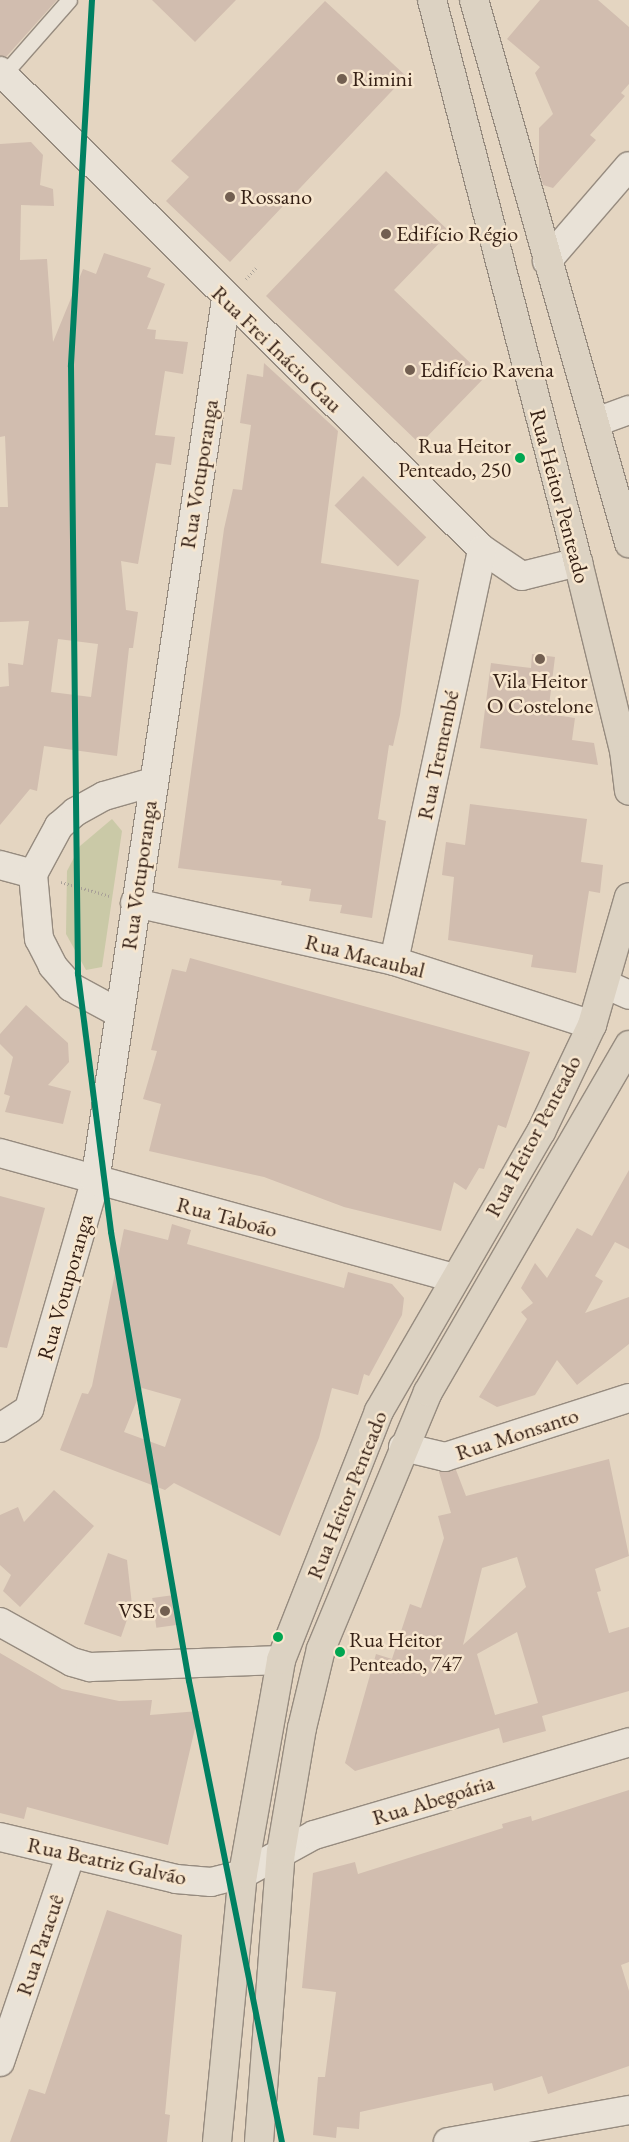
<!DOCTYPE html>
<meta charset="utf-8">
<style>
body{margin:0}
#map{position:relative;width:629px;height:2142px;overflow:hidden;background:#e4d5c1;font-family:"EB Garamond",serif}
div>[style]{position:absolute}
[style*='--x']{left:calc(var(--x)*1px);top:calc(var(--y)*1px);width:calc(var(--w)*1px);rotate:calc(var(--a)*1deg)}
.green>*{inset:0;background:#cac9a7}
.building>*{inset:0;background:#d1bdaf;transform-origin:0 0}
.path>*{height:3px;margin-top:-1.5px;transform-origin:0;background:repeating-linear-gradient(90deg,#a8a097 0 1px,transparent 0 3.5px)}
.roads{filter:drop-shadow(1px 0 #968b7f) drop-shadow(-1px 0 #968b7f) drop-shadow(0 1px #968b7f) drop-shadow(0 -1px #968b7f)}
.lane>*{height:15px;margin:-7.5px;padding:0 7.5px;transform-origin:7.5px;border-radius:7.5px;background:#e9e2d7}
.street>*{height:28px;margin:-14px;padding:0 14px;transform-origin:14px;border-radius:14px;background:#e9e2d7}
.secondary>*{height:28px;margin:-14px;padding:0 14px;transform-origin:14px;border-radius:14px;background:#e9e2d7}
.primary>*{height:28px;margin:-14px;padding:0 14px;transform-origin:14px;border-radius:14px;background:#dcd2c2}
.metro-1>*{height:6px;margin:-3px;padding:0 3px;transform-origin:3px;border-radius:3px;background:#008162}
.dots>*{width:14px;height:14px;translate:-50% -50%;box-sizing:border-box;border:2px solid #f7e6ce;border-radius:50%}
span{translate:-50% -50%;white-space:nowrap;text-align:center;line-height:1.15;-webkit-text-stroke:5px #f7e6ce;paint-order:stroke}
.bus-label{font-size:21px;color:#352015}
.right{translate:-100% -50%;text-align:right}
.left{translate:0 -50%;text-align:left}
.poi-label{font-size:22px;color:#352015}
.street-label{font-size:22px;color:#352015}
</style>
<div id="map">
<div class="green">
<div style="clip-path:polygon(112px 819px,122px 831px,102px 967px,86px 970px,66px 934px,67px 871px,80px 846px)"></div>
</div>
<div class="building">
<div style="clip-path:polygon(0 0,57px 0,6px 57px,0 56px)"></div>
<div style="clip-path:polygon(152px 0,236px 0,195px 42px)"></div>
<div style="clip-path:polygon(540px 0,598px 0,629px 27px,629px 84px,621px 93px,625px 96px,590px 135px,596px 140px,553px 188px,543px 185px,539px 171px,539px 128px,553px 114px,535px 73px,540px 67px,507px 39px)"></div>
<div style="clip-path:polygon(325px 1px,406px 76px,230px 262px,166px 201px,189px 177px,171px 161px)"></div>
<div style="clip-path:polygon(evenodd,31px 142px,43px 155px,40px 185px,53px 189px,54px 206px,21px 205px,20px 260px,47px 259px,53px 342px,83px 269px,96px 274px,104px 253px,151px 268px,147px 277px,165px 284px,147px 329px,156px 330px,155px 339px,188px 342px,183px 374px,165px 371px,155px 435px,175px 437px,171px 465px,156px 463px,138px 564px,121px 561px,126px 610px,138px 612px,133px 648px,129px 648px,117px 756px,44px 746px,37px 791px,30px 789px,0 825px,0 687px,9px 686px,8px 663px,23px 665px,29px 621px,0 622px,0 507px,8px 507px,5px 436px,0 437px,0 144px,31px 142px,58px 639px,98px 644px,91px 697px,51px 692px,58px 639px)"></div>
<div style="clip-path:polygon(386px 171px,450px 232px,394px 290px,485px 377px,420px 444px,266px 296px)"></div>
<div style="clip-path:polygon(264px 363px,338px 431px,321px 563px,419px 580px,400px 715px,393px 746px,389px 745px,378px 819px,386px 821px,372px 918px,340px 913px,342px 905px,309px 901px,311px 889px,281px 885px,282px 881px,178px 868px,224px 529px,233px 489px,242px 490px,251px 425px,240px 423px,247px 374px,263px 377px)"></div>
<div style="left:363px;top:476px;width:88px;height:41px;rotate:44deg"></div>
<div style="clip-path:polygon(532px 654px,555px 657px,548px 714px,575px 718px,572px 740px,594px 743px,598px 765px,480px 748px,491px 663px,531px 668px)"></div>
<div style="clip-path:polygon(470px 804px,587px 819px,581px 862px,603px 865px,600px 893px,589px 891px,576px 973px,531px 967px,533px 955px,448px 940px,454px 877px,442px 875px,446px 842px,465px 845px)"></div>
<div style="clip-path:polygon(190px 958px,530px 1052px,506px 1128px,498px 1125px,484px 1169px,479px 1168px,466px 1190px,454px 1182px,441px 1231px,344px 1207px,264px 1177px,149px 1151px,161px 1104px,143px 1099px,157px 1051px,151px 1050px,172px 969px,186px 972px)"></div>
<div style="clip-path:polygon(26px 1005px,68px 1043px,69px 1062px,48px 1085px,71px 1091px,63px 1124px,5px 1112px,10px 1096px,4px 1094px,13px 1057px,0 1044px,0 1034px)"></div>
<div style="clip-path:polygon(629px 1170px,629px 1249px,615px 1242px,595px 1276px,603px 1281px,585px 1313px,629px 1297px,629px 1344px,577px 1385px,557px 1360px,535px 1395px,497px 1407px,479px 1397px,527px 1319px,521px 1312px,533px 1303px,521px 1288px,535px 1263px,547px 1278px,577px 1228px,592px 1236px)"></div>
<div style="clip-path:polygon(0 1196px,45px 1208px,7px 1348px,0 1347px)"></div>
<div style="clip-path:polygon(evenodd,172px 1224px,191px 1230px,187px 1244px,344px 1288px,348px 1272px,392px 1284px,404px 1298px,402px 1315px,369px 1376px,364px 1374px,358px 1395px,332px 1388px,319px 1438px,280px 1536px,174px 1483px,165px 1490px,60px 1450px,82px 1393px,88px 1394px,92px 1386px,124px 1229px,168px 1240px,172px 1224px,142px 1388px,181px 1399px,165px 1447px,124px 1432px,142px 1388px)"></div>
<div style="clip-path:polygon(evenodd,609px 1459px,629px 1556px,595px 1569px,601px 1591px,597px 1592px,609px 1633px,629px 1627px,629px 1691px,542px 1716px,546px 1731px,503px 1743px,499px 1728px,355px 1771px,345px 1763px,376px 1654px,392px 1659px,410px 1604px,421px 1608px,444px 1538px,438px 1516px,451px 1513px,439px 1472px,456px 1470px,466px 1496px,609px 1459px,517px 1557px,526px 1587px,463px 1645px,482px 1568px,517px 1557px,609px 1459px,517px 1632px,538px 1703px,495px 1715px,477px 1654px,517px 1632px)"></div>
<div style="clip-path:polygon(54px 1490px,94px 1526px,20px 1607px,3px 1591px,11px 1575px,0 1565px,0 1515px,18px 1507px,24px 1522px)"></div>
<div style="clip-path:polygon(108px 1553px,127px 1560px,132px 1605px,121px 1637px,84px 1624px)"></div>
<div style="left:174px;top:1595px;width:30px;height:22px;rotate:82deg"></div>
<div style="clip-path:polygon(0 1653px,62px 1689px,119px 1701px,152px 1700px,150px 1715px,199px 1711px,168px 1845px,27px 1807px,24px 1819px,0 1813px)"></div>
<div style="clip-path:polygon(629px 1790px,629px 1962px,621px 1965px,629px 1991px,629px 2066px,548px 2094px,542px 2076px,494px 2091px,492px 2083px,360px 2112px,359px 2129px,337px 2127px,336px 2138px,313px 2135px,318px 2077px,325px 2077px,336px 1992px,302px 1988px,313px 1873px,355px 1862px,358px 1874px,503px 1828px,502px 1824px,531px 1816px,532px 1821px)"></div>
<div style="clip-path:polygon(107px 1910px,182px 1935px,165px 2114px,170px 2115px,167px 2142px,10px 2142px,29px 2089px,45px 2094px)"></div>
</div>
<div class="path">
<div style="--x:246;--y:279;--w:15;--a:-48"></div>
<div style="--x:61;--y:882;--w:51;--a:15.9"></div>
</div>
<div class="roads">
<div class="lane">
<div style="--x:3;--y:75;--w:100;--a:-48.7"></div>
</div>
<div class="street">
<div style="--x:0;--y:71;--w:679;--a:44.76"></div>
<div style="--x:482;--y:549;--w:48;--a:34"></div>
<div style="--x:522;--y:576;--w:58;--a:-14"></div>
<div style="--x:547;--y:261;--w:125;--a:-49.2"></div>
<div style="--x:596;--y:422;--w:35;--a:-20"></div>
<div style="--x:0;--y:865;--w:34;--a:15"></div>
<div style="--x:135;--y:903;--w:265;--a:12.6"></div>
<div style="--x:394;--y:961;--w:208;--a:17.9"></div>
<div style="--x:394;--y:961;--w:421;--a:-77.9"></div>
<div style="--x:119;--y:1013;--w:55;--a:-151.6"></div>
<div style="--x:71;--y:987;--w:28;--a:-131"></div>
<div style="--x:53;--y:966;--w:30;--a:-117"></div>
<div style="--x:39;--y:939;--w:65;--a:-95.3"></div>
<div style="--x:33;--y:874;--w:55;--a:-61.6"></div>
<div style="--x:59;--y:826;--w:21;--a:-41"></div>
<div style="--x:75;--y:812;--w:33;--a:-29"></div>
<div style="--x:104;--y:796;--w:51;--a:-15.9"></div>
<div style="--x:0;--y:1153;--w:471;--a:15.4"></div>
<div style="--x:0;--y:1428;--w:35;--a:-33"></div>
<div style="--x:29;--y:1409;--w:236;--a:-73.8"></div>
<div style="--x:95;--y:1182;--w:893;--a:-81.56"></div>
<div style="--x:403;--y:1447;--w:43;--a:13.4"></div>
<div style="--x:445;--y:1457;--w:193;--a:-17.8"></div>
<div style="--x:0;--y:1622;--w:82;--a:29.1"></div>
<div style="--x:72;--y:1662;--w:19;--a:16"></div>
<div style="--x:90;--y:1667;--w:191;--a:-2.1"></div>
<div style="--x:0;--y:1837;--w:181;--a:13.4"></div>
<div style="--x:176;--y:1879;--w:35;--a:5"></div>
<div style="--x:211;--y:1882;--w:33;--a:-14"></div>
<div style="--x:0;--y:2062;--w:218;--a:-71.2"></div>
<div style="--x:448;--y:2142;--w:184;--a:-10"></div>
</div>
<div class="secondary">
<div style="--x:607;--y:985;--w:24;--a:24"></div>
<div style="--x:243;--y:1874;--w:81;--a:-28.8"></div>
<div style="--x:314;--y:1835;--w:328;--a:-16.4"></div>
</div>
<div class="primary">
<div style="--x:432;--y:0;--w:581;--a:75.44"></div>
<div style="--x:578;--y:562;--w:194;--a:76.3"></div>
<div style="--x:624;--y:750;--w:41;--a:83"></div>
<div style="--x:474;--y:0;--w:565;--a:74.07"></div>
<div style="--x:217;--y:2142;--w:269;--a:-84.5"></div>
<div style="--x:243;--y:1874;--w:217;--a:-79.9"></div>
<div style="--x:281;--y:1660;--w:268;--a:-68.5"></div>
<div style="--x:379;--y:1411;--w:323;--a:-59.9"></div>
<div style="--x:541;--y:1132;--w:119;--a:-64.5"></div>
<div style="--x:592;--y:1025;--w:133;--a:-73.9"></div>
<div style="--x:259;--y:2142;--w:291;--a:-85.7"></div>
<div style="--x:281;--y:1852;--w:126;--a:-80.4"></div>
<div style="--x:302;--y:1728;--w:81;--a:-76.5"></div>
<div style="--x:321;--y:1649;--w:278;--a:-67.4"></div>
<div style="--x:428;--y:1392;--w:401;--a:-59.9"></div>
</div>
</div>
<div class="metro-1">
<div style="--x:92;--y:0;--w:367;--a:93.3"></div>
<div style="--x:71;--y:366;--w:608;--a:89.34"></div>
<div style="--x:78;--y:974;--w:260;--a:82.7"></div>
<div style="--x:111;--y:1232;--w:183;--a:80.2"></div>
<div style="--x:142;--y:1412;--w:273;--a:80.1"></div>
<div style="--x:189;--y:1681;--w:470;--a:78.6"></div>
</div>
<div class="dots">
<div style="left:342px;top:79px;background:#725f51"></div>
<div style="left:230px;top:197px;background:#725f51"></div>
<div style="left:386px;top:234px;background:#725f51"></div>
<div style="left:410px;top:370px;background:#725f51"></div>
<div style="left:520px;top:458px;background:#00a651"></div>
<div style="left:540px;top:659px;background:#725f51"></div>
<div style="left:165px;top:1611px;background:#725f51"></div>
<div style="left:278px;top:1637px;background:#00a651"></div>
<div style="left:340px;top:1652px;background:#00a651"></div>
</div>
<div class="bus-label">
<span class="right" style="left:511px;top:458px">Rua Heitor<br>Penteado, 250</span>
<span class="left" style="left:349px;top:1652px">Rua Heitor<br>Penteado, 747</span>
</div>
<div class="poi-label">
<span class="left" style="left:352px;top:79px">Rimini</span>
<span class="left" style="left:240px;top:197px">Rossano</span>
<span class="left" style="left:396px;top:234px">Edifício Régio</span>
<span class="left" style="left:420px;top:370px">Edifício Ravena</span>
<span style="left:540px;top:693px">Vila Heitor<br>O Costelone</span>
<span class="right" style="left:155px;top:1611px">VSE</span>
</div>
<div class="street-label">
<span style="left:277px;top:349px;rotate:44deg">Rua Frei Inácio Gau</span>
<span style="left:199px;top:474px;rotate:-81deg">Rua Votuporanga</span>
<span style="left:560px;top:496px;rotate:75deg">Rua Heitor Penteado</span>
<span style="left:438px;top:755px;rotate:-78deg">Rua Tremembé</span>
<span style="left:139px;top:875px;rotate:-82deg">Rua Votuporanga</span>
<span style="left:365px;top:956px;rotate:14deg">Rua Macaubal</span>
<span style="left:533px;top:1136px;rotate:-62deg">Rua Heitor Penteado</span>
<span style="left:227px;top:1217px;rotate:15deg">Rua Taboão</span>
<span style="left:65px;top:1287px;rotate:-74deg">Rua Votuporanga</span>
<span style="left:517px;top:1434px;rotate:-18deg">Rua Monsanto</span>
<span style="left:347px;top:1495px;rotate:-68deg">Rua Heitor Penteado</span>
<span style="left:433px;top:1800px;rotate:-17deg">Rua Abegoária</span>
<span style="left:107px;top:1861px;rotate:12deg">Rua Beatriz Galvão</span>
<span style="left:40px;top:1945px;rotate:-71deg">Rua Paracuê</span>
</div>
</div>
